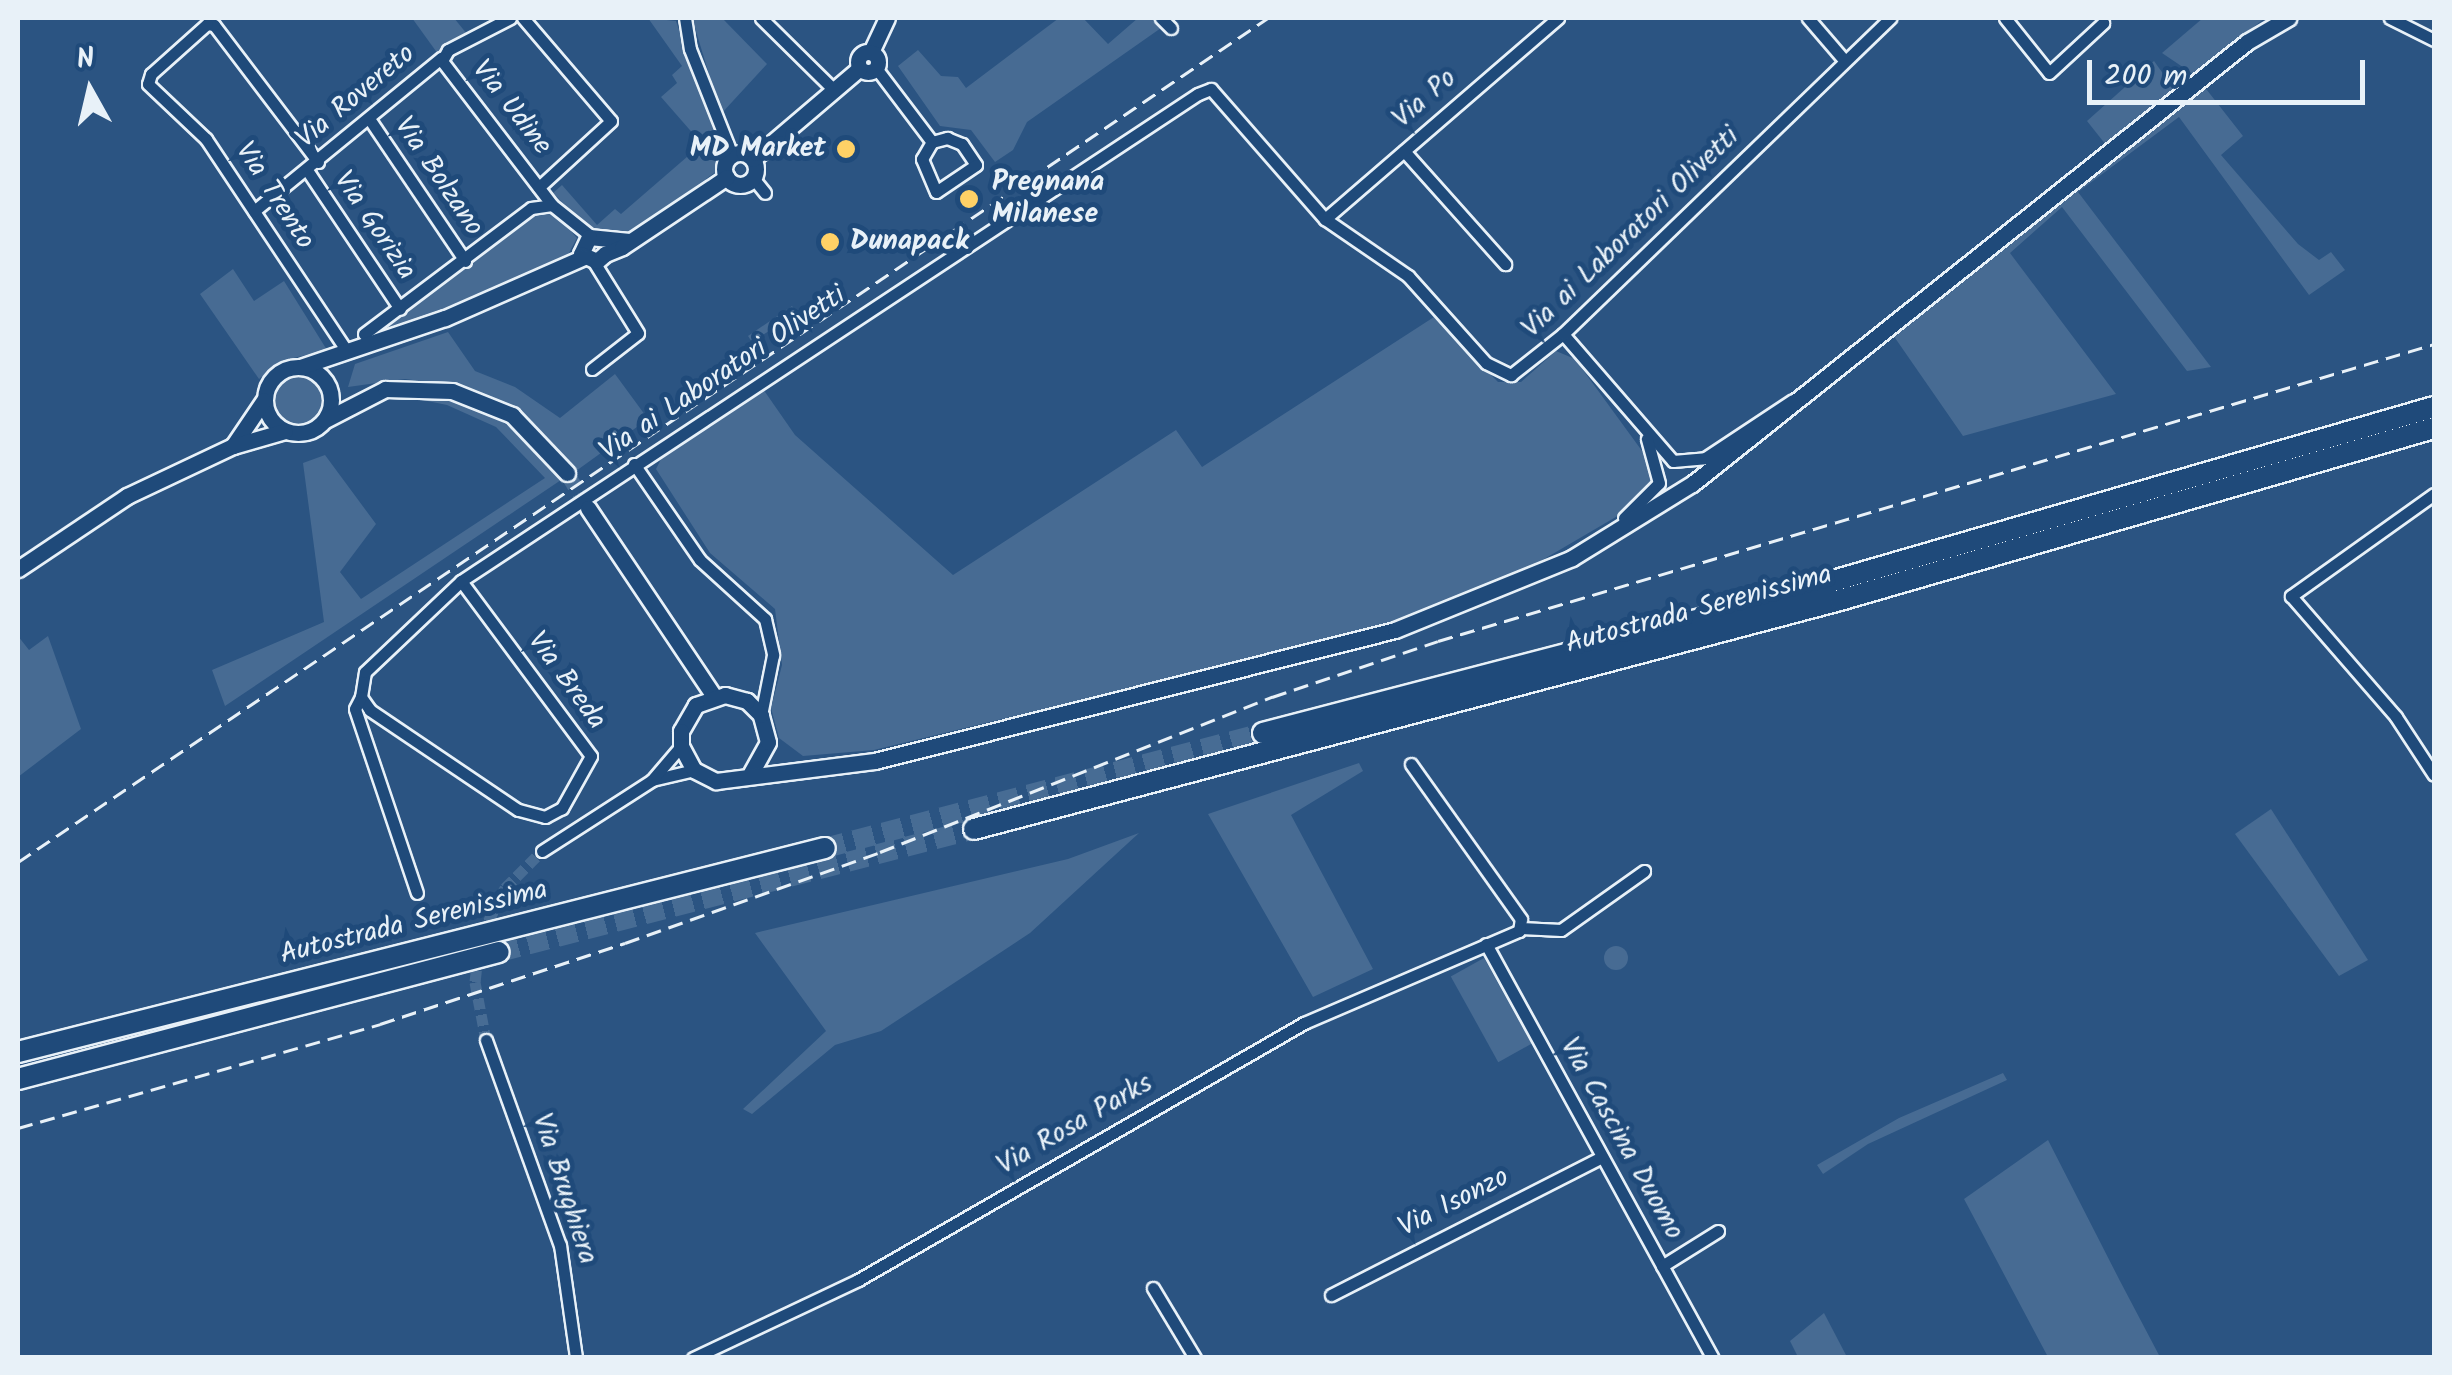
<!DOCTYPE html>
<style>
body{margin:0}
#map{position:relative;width:2452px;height:1375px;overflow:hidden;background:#2b5482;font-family:Kalam,sans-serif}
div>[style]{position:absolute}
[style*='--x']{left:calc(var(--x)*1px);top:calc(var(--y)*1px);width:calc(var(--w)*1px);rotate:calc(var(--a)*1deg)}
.green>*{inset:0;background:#476b93;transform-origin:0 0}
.round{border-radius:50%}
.street-tunnel>*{height:11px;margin-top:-5.5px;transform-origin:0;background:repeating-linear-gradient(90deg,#476c94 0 11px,transparent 0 16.5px)}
.secondary-tunnel>*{height:15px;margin-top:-7.5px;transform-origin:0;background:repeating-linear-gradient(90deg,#476c94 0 15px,transparent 0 23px)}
.highway-tunnel>*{height:20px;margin-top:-10px;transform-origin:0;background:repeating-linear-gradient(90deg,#476c94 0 20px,transparent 0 30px)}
.roads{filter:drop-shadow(2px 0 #e8f1f8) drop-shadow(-2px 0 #e8f1f8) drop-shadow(0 2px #e8f1f8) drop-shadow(0 -2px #e8f1f8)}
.street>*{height:11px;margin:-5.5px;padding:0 5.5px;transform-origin:5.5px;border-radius:5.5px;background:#1f4a7a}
.secondary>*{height:15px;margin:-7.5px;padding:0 7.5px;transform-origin:7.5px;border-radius:7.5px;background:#1f4a7a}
.secondary>.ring{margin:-7.5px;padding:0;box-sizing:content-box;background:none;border:15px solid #1f4a7a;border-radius:50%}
.highway>*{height:20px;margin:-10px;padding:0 10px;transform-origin:10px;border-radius:10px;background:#1f4a7a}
.rail>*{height:2.5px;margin-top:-1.25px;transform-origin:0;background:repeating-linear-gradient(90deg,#e8f1f8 0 15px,transparent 0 23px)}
.dots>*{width:28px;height:28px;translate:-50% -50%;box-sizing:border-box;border:5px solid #1f4a7a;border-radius:50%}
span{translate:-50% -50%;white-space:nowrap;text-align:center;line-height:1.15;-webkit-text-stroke:10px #1f4a7a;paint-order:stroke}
.street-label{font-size:28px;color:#e8f1f8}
.poi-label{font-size:28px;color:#e8f1f8;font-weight:700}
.right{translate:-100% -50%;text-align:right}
.left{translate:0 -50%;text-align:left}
.frame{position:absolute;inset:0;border:20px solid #e8f1f8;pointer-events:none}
.north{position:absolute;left:40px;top:40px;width:100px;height:100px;-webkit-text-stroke:8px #1f4a7a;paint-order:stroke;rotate:352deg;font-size:28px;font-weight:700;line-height:40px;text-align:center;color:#e8f1f8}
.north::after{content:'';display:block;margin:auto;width:35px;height:45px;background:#e8f1f8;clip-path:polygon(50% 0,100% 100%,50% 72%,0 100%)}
.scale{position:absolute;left:2087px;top:60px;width:278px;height:45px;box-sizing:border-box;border:5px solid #e8f1f8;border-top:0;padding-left:12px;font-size:30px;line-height:35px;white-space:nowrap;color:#e8f1f8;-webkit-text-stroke:8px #1f4a7a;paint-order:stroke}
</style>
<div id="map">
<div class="green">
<div style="clip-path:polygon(412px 18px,454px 18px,467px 34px,438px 54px)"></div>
<div style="clip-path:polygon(648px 18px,676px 21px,719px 145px,717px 171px,628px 235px,588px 229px,553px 193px,562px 185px,597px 225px,615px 209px,621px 214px,695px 150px,690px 143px,696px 137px,661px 97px,677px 83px,672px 75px,682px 66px)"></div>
<div style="clip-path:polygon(692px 18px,722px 18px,767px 64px,721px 114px)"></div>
<div style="clip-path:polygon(1059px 18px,1083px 18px,1108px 44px,1138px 18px,1152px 18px,1161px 28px,1027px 122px,1013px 150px,995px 162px,971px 130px,940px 126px,898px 66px,918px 50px,941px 76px,958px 77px,966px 88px)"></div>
<div style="clip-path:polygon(2203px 18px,2265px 18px,2193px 74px,2162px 53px)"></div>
<div style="clip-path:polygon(2154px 61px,2174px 89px,2106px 145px,2087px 121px)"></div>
<div style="clip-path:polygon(2203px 85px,2243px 136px,2221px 155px,2298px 244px,2319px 260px,2331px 252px,2345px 270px,2309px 295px,2179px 117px,2078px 192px,2211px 367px,2187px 371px,2062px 207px,2010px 253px,2116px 394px,1963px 436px,1893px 335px)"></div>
<div style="clip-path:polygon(552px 210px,577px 238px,569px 253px,442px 314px,370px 336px,527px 218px)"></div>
<div style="clip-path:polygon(233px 269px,254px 301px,284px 281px,327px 350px,281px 361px,259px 379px,200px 294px)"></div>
<div style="clip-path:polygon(792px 306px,797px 313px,752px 342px,748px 336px)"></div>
<div style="clip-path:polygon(1434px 317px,1498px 382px,1521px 382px,1556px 351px,1575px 359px,1645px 455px,1652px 483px,1638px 504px,1503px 583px,1373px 630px,874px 750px,803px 756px,779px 738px,771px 708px,782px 665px,775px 609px,710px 553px,656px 469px,663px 455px,763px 389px,795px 435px,953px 575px,1176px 430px,1202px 467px)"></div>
<div style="clip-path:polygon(448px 332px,475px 371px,515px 387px,560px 418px,615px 374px,648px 419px,576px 471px,524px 415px,467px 387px,405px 379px,348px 387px,355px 364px)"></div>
<div class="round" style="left:271px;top:373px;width:54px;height:54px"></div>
<div style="clip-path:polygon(403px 396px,433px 397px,486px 410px,537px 447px,561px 480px,225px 706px,212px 670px,324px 622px,303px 463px,325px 455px,376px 524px,340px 572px,361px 599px,545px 478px,496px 427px,447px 405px)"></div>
<div style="clip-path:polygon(18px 636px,29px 650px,48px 636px,81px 729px,18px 777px)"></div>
<div style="clip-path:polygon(1359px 763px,1363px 771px,1291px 815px,1373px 969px,1313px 997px,1208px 814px)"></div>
<div style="clip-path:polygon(2271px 809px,2368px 960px,2339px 976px,2235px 834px)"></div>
<div style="clip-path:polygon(1139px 833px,1030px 933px,881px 1031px,835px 1045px,752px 1114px,743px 1109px,826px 1031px,755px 933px,1068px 859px)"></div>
<div class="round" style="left:1604px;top:946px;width:24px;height:24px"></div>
<div style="left:1484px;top:958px;width:98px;height:38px;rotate:61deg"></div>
<div style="clip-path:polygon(2003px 1073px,2007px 1080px,1868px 1144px,1823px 1174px,1817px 1165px,1899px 1118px)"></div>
<div style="clip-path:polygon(2048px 1140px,2120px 1281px,2160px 1357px,2048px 1357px,1964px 1199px)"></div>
<div style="clip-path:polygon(1824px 1313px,1847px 1357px,1798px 1357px,1790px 1341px)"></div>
</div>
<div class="street-tunnel">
<div style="--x:481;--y:936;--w:54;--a:-63.4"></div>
<div style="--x:505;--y:888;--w:52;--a:-45"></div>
<div style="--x:478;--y:954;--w:28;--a:96"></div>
<div style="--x:475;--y:982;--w:59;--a:79.3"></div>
</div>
<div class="secondary-tunnel">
<div style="--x:567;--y:473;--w:41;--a:59"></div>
</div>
<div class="highway-tunnel">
<div style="--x:825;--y:848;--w:453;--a:-14.7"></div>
<div style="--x:499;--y:952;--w:491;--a:-14.5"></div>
</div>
<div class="roads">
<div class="street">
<div style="--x:510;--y:18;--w:70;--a:152.7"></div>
<div style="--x:448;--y:50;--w:13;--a:119"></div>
<div style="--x:442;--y:61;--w:181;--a:52.6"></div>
<div style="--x:552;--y:205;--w:51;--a:38.7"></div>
<div style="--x:523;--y:18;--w:135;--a:49.5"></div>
<div style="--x:611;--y:121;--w:98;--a:137.5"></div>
<div style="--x:685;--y:18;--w:31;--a:81"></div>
<div style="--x:690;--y:49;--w:114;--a:68.4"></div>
<div style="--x:761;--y:18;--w:104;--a:44.6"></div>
<div style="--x:1161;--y:18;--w:14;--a:45"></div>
<div style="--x:1808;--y:18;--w:55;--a:49.4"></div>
<div style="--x:2005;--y:18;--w:70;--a:51.3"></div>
<div style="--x:2049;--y:73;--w:74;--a:-42.8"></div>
<div style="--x:2390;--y:18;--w:49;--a:26.6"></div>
<div style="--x:876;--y:68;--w:93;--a:52.9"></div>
<div style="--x:370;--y:120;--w:170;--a:56"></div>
<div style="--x:947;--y:138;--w:16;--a:22"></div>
<div style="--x:962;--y:144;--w:25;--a:56"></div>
<div style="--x:976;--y:165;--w:48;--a:146"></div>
<div style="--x:936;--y:192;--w:36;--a:-113"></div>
<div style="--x:922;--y:159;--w:20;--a:-60"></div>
<div style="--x:932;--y:142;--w:16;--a:-15"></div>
<div style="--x:1404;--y:151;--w:152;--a:48.2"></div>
<div style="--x:318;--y:162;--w:172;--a:-127.2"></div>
<div style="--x:214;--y:25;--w:7;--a:-172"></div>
<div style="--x:207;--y:24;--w:75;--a:138.2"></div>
<div style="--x:151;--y:74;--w:10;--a:107"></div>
<div style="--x:148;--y:84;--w:80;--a:43.5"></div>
<div style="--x:206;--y:139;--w:250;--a:56.4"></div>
<div style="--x:307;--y:170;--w:167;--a:56.2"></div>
<div style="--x:753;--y:178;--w:19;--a:51"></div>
<div style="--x:254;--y:211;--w:242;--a:-39.3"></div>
<div style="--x:1325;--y:219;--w:308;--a:-40.8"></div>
<div style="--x:364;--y:334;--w:209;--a:-37"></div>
<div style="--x:531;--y:208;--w:21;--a:-8"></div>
<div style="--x:1563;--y:334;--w:168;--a:49.1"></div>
<div style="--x:1673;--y:461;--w:32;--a:-5"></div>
<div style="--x:1705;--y:458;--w:105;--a:-33.4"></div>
<div style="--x:592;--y:369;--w:58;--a:-38"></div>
<div style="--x:638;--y:333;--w:84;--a:-121.8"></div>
<div style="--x:634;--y:464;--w:116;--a:55.5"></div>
<div style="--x:700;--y:560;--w:88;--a:42.2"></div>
<div style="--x:765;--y:619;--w:37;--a:77"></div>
<div style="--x:773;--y:655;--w:61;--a:101.3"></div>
<div style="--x:2434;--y:494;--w:176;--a:144.5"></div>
<div style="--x:2291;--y:596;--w:160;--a:49"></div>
<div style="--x:2396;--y:717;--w:69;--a:56.8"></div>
<div style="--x:1624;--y:518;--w:49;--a:-45"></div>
<div style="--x:1659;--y:483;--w:46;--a:-105.3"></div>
<div style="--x:461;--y:581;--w:218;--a:53.4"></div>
<div style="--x:591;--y:756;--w:60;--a:119.1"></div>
<div style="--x:562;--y:808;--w:19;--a:152"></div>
<div style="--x:545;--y:817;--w:28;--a:-165"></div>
<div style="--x:518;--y:810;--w:179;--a:-146"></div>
<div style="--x:370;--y:710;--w:16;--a:-125"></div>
<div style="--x:361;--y:697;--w:25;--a:-81"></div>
<div style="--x:365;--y:672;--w:132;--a:-43.5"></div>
<div style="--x:461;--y:581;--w:883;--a:-33.46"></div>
<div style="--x:1198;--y:94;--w:14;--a:-21"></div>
<div style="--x:1211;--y:89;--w:173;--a:48.8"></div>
<div style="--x:1325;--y:219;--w:101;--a:34.5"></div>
<div style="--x:1408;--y:276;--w:117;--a:48.1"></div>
<div style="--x:1486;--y:363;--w:28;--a:26"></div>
<div style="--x:1511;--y:375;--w:66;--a:-38.3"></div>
<div style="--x:1563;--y:334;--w:455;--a:-44"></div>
<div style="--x:361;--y:697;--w:13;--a:117"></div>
<div style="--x:355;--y:709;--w:194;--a:71.4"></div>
<div style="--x:652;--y:780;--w:43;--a:-13.4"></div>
<div style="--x:542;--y:851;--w:131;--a:-32.8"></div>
<div style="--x:652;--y:780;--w:45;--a:-49.5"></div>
<div style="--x:1521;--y:928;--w:40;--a:2.9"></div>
<div style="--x:1561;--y:930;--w:102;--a:-35.4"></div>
<div style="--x:1486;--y:944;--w:472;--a:61.3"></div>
<div style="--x:486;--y:1040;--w:218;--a:70.2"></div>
<div style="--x:560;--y:1245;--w:114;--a:81.9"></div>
<div style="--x:1662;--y:1266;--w:66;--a:-32"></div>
<div style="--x:1153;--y:1288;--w:82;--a:59"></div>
<div style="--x:1331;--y:1295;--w:304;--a:-27"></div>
<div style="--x:693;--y:1358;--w:183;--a:-25.3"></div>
<div style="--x:858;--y:1280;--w:515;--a:-29.95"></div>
<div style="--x:1304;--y:1023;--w:234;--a:-23.2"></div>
<div style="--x:1519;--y:931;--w:12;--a:-81"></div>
<div style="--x:1521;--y:919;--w:190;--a:-125.4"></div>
</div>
<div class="secondary">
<div style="--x:871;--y:52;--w:38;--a:-65"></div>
<div class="ring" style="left:858px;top:52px;width:5px;height:5px"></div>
<div class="ring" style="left:724px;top:153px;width:17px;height:17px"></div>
<div style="--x:753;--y:159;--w:140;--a:-40.4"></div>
<div style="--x:629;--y:241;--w:40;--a:-174.3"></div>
<div style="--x:589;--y:237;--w:19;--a:115"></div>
<div style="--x:581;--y:254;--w:17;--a:24"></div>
<div style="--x:597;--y:261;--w:11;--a:-41"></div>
<div style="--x:605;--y:254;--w:18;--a:-22"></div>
<div style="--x:622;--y:247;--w:126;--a:-33.7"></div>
<div class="ring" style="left:265px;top:367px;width:51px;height:51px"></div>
<div style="--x:300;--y:367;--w:153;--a:-18.7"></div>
<div style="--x:445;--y:318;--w:152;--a:-23.7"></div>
<div style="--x:325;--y:420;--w:68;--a:-27.3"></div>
<div style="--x:385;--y:389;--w:67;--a:1.7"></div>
<div style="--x:452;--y:391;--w:65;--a:21.8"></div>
<div style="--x:512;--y:415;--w:80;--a:46.5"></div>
<div style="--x:233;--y:446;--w:55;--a:-56"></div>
<div style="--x:588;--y:508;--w:226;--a:56.2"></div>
<div style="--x:18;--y:569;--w:131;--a:-33.8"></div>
<div style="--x:127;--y:496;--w:117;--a:-25.3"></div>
<div style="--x:233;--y:446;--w:54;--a:-16.1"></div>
<div style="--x:751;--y:773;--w:35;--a:-61"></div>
<div style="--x:768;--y:742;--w:28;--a:-105"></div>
<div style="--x:761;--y:715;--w:20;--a:-135"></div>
<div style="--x:747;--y:701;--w:23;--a:-165"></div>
<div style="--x:725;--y:695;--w:31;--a:161"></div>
<div style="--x:696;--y:705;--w:30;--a:120"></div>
<div style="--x:681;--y:731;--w:15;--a:90"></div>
<div style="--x:681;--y:746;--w:27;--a:62"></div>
<div style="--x:694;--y:770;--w:25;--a:27"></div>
<div style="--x:716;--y:781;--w:160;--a:-7.2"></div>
<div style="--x:875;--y:761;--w:536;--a:-14.14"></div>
<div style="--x:1395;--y:630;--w:191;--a:-22.1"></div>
<div style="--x:1572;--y:558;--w:141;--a:-31.7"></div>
<div style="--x:1692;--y:484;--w:709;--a:-38.53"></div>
<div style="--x:2247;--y:42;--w:48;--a:-30.3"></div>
</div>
<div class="highway">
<div style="--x:1263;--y:733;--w:479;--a:-14.6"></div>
<div style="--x:1726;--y:612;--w:737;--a:-16.15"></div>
<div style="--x:974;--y:829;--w:896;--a:-14.81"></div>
<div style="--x:1840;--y:600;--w:618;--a:-16.15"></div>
<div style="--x:18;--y:1052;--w:832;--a:-14.19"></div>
<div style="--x:18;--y:1079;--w:497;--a:-14.8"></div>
</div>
</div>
<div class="rail">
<div style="--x:18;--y:862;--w:1508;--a:-34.03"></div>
<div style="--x:18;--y:1128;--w:377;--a:-16"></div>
<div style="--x:380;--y:1024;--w:258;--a:-18.3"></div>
<div style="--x:625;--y:943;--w:271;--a:-19.6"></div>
<div style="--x:880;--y:852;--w:422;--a:-21.6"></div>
<div style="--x:1272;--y:697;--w:175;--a:-18.6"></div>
<div style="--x:1438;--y:641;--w:1039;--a:-16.6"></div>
</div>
<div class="dots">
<div style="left:846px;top:149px;background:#ffd166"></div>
<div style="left:969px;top:199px;background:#ffd166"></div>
<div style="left:830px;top:242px;background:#ffd166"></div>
</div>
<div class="street-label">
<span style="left:356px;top:97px;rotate:-40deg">Via Rovereto</span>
<span style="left:1425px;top:99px;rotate:-41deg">Via Po</span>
<span style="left:511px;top:108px;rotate:52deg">Via Udine</span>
<span style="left:438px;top:177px;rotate:56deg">Via Bolzano</span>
<span style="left:274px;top:196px;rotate:57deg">Via Trento</span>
<span style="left:374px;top:226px;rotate:56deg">Via Gorizia</span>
<span style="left:1631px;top:233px;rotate:-44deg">Via ai Laboratori Olivetti</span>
<span style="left:723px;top:374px;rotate:-34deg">Via ai Laboratori Olivetti</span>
<span style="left:1699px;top:610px;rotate:-15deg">Autostrada Serenissima</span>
<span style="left:566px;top:681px;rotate:54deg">Via Breda</span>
<span style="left:414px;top:923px;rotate:-14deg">Autostrada Serenissima</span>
<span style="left:1075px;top:1125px;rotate:-30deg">Via Rosa Parks</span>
<span style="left:1621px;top:1139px;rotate:61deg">Via Cascina Duomo</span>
<span style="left:564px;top:1189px;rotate:72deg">Via Brughiera</span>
<span style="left:1454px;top:1203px;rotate:-27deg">Via Isonzo</span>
</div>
<div class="poi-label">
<span class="right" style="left:826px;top:149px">MD Market</span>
<span class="left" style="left:992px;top:199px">Pregnana<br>Milanese</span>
<span class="left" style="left:850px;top:242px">Dunapack</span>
</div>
<div class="frame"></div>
<div class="north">N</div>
<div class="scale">200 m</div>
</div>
